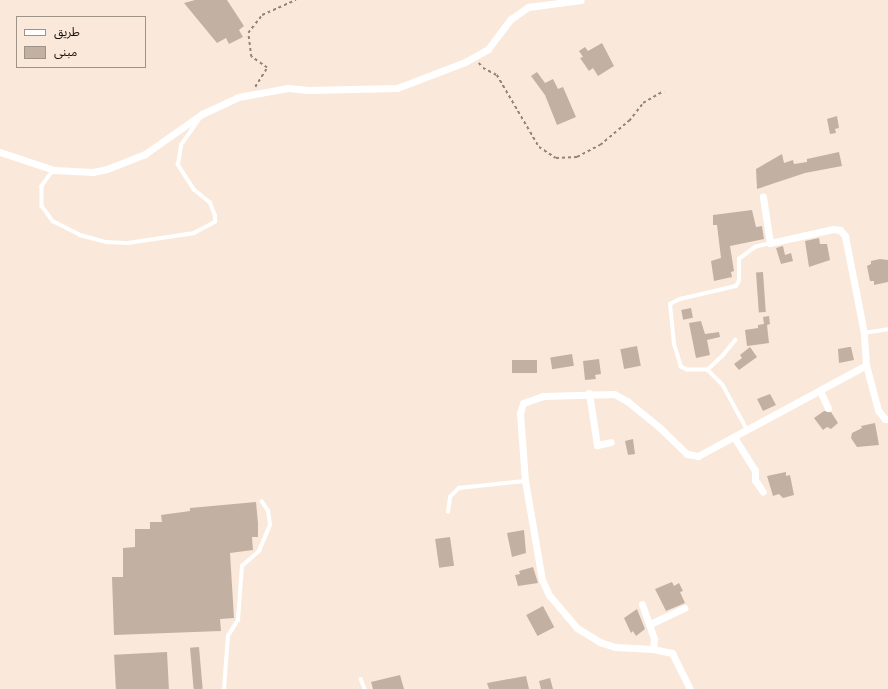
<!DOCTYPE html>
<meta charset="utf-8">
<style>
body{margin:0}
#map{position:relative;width:888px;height:689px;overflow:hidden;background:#fae9da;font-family:Inter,"Noto Sans Arabic",sans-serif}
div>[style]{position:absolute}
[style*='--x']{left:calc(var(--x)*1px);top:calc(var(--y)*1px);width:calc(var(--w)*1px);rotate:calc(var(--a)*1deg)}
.building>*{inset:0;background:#c2b0a3;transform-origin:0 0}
.path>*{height:1.5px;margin-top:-0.75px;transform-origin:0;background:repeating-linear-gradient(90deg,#91857b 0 3px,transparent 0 6px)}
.lane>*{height:3.5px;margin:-1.75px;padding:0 1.75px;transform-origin:1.75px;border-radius:1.75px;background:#fff}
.street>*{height:7px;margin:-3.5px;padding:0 3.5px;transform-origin:3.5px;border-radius:3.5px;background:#fff}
span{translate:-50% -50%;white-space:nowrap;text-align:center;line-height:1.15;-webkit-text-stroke:3px #fae9da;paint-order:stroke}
.legend{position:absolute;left:16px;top:16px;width:130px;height:52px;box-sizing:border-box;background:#fae9da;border:1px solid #9f9287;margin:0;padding:5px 7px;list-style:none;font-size:12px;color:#16100b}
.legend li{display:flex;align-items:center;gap:8px;height:20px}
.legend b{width:20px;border:1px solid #9f9287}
</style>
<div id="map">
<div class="building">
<div style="clip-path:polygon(195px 0,227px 0,244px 26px,239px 30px,243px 37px,229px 44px,226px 38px,217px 43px,184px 3px)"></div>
<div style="clip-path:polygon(602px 43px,614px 66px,598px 76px,593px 68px,589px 71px,580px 58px,583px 57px,579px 51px,585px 47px,588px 51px)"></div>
<div style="clip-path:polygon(537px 72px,545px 83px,553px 79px,558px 89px,563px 87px,576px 117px,557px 125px,545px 95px,531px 76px)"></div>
<div style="clip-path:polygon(837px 116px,839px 128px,835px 129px,836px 133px,830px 134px,827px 119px)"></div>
<div style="clip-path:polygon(839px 152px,842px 166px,805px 173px,757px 189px,756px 169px,782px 154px,784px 163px,793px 160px,794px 164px,807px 162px,807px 159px)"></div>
<div style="clip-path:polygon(752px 210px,756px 227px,762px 226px,764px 239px,730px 246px,734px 271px,731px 272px,732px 277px,714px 281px,711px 261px,721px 258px,717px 225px,713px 225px,713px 215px)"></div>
<div style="clip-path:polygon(819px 238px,820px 244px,827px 244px,830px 260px,809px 267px,805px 241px)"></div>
<div style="clip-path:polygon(783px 246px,785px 255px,791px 253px,793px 261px,781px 264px,776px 248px)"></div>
<div style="clip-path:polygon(880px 259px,888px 260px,888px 282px,874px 285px,874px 281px,870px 281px,867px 266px,871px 264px,871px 261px)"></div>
<div style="left:763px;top:272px;width:40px;height:7px;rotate:86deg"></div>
<div style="left:691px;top:308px;width:10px;height:10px;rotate:79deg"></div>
<div style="clip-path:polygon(769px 316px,770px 324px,767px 325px,769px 343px,747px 346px,745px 330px,758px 328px,758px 325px,764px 324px,763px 317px)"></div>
<div style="clip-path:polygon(701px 321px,705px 334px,719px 332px,720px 337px,707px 340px,710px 355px,696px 358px,689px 323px)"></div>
<div style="left:637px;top:346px;width:20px;height:17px;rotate:79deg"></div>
<div style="clip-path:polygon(750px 347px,757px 357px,739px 370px,734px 364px,742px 358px,740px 355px)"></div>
<div style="clip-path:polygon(849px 347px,851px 347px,854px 360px,839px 363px,838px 349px)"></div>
<div style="left:572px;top:354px;width:12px;height:22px;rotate:81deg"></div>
<div style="clip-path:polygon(599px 359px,601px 374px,595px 375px,596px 379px,585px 380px,583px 361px)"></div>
<div style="left:537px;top:360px;width:13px;height:25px;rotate:90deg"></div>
<div style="clip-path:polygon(770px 394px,776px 405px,763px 411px,757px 399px)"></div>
<div style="clip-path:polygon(824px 411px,831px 412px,838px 423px,831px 429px,827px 427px,823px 430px,814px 418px)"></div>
<div style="clip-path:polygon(875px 423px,879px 445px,857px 447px,851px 438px,852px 433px,862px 428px,861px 426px)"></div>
<div style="clip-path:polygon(633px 439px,635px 454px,628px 455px,625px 441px)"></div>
<div style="clip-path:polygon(786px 472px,786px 476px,790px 475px,794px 495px,783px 498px,779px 494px,773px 496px,767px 476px)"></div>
<div style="clip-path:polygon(256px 502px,258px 523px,258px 537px,252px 537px,253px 550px,230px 553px,234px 618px,220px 619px,221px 631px,114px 635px,112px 577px,123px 577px,123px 548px,135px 547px,135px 529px,150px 529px,150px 522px,162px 522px,161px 515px,190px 511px,190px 508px)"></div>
<div style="clip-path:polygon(524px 530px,526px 553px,512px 557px,507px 533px)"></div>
<div style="left:450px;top:537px;width:29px;height:15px;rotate:82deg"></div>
<div style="clip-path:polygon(533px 567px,538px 583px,518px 586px,515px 575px,520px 574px,519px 571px)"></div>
<div style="clip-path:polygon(672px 582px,674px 586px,679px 583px,683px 591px,680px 592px,685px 603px,666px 611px,655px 589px)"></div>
<div style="left:543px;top:606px;width:24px;height:19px;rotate:62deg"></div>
<div style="clip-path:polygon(637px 609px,645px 629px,636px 636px,633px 631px,631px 633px,624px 618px)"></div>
<div style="left:199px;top:647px;width:42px;height:9px;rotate:85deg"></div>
<div style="left:167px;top:652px;width:37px;height:53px;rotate:87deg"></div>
<div style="clip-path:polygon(400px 675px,404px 689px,373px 689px,371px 682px)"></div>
<div style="clip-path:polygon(526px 676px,529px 689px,489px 689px,487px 683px)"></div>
<div style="clip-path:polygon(550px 678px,553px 689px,541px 689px,539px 681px)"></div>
</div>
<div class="path">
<div style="--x:479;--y:63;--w:6;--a:51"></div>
<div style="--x:483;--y:68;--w:16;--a:27"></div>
<div style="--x:497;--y:75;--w:83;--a:59.7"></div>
<div style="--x:539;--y:147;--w:20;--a:33"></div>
<div style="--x:556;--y:158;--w:21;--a:-3"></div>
<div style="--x:577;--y:157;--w:26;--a:-28"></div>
<div style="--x:600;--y:145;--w:38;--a:-40"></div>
<div style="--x:629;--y:121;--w:23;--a:-52"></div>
<div style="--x:643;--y:103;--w:24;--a:-30"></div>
<div style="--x:255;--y:87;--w:22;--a:-58"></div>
<div style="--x:267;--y:68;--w:19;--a:-145"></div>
<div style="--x:251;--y:57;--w:24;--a:-97"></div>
<div style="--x:248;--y:33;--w:23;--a:-52"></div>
<div style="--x:262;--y:15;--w:37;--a:-24"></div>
</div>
<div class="lane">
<div style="--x:53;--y:171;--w:19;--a:126"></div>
<div style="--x:42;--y:186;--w:20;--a:90"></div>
<div style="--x:42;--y:206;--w:19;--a:54"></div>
<div style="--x:53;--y:221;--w:30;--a:27"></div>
<div style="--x:80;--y:235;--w:28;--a:15"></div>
<div style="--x:107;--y:242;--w:21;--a:3"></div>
<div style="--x:128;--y:243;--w:67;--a:-8.6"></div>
<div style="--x:194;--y:233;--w:24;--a:-28"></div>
<div style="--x:215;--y:222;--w:6;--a:-90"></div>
<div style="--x:215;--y:216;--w:14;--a:-111"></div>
<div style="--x:210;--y:203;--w:21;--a:-141"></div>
<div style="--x:194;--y:190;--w:30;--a:-123"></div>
<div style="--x:178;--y:165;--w:20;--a:-81"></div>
<div style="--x:181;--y:145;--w:32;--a:-55"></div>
<div style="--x:864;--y:333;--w:24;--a:-9"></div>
<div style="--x:736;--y:340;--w:21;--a:129"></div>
<div style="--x:723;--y:356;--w:21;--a:137"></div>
<div style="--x:708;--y:370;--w:21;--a:180"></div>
<div style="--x:687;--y:370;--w:7;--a:-153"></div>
<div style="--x:681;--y:367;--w:24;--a:-107"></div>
<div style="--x:674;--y:344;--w:40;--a:-95.7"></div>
<div style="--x:670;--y:304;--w:11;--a:-27"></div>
<div style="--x:680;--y:299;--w:57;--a:-13.1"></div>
<div style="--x:736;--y:286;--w:6;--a:-59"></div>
<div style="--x:739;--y:281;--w:22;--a:-90"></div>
<div style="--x:739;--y:259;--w:20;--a:-37"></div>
<div style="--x:755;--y:247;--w:16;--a:-15"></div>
<div style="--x:708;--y:370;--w:21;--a:45"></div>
<div style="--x:723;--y:385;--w:50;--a:61.4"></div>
<div style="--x:448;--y:512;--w:15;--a:-82"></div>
<div style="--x:450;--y:497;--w:13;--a:-45"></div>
<div style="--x:459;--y:488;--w:66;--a:-6.1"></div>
<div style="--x:361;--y:679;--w:11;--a:68"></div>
<div style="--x:224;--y:689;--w:53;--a:-85.7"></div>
<div style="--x:228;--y:636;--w:19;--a:-58"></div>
<div style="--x:238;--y:620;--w:54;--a:-85.8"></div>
<div style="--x:242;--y:566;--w:23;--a:-41"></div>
<div style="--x:259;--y:551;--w:28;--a:-67"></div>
<div style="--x:270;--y:525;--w:14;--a:-98"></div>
<div style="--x:268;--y:511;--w:11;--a:-124"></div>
</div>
<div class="street">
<div style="--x:0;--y:152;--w:57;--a:18.4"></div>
<div style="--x:54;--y:170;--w:39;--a:3"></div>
<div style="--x:93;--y:172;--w:14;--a:-12"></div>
<div style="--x:107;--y:169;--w:41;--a:-21.5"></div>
<div style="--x:145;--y:154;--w:70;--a:-35.1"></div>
<div style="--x:202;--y:114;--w:40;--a:-25"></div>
<div style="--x:238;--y:97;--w:51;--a:-10.2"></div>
<div style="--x:288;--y:88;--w:20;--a:6"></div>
<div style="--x:308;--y:90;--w:89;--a:-1.3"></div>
<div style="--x:397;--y:88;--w:73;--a:-20.9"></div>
<div style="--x:465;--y:62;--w:26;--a:-29"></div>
<div style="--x:488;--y:49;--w:38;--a:-53"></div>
<div style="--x:511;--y:19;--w:21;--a:-35"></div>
<div style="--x:528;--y:7;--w:53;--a:-7.5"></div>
<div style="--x:866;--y:365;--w:47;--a:75.1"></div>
<div style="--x:878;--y:410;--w:11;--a:52"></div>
<div style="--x:885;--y:419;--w:3;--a:0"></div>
<div style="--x:820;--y:391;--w:19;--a:65"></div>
<div style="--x:589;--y:393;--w:53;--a:81.3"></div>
<div style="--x:597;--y:445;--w:14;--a:-12"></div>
<div style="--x:734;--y:437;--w:39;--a:58"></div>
<div style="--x:755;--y:470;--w:10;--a:90"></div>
<div style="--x:755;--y:480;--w:14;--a:56"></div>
<div style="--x:642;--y:604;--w:37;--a:71"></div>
<div style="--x:654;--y:639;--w:10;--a:96"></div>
<div style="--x:650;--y:624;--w:38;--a:-25"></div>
<div style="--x:690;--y:689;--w:40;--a:-116.6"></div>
<div style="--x:672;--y:653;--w:19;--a:-168"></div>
<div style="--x:653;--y:649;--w:38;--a:-177"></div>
<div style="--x:615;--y:647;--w:16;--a:-162"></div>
<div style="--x:600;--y:642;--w:27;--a:-149"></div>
<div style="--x:577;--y:628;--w:43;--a:-130.3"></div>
<div style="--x:549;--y:595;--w:17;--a:-115"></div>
<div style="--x:542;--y:580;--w:100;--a:-99.7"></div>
<div style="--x:525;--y:481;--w:68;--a:-94.2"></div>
<div style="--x:520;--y:413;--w:10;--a:-73"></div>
<div style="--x:523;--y:403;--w:21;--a:-19"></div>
<div style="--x:543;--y:396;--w:71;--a:-1.6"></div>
<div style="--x:614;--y:394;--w:15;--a:28"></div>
<div style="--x:627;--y:401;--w:41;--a:39.1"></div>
<div style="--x:659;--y:427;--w:39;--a:44"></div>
<div style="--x:687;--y:454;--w:11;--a:10"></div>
<div style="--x:698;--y:456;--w:191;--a:-28.4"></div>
<div style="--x:866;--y:365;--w:32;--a:-94"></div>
<div style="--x:864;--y:333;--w:99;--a:-101.1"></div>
<div style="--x:845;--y:236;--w:8;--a:-130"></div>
<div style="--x:840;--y:230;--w:7;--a:-172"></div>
<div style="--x:833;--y:229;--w:65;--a:167.5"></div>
<div style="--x:770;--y:243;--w:47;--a:-98.7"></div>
</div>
<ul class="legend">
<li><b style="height:5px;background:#fff"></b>طريق</li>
<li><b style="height:11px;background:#c2b0a3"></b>مبنى</li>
</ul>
</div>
